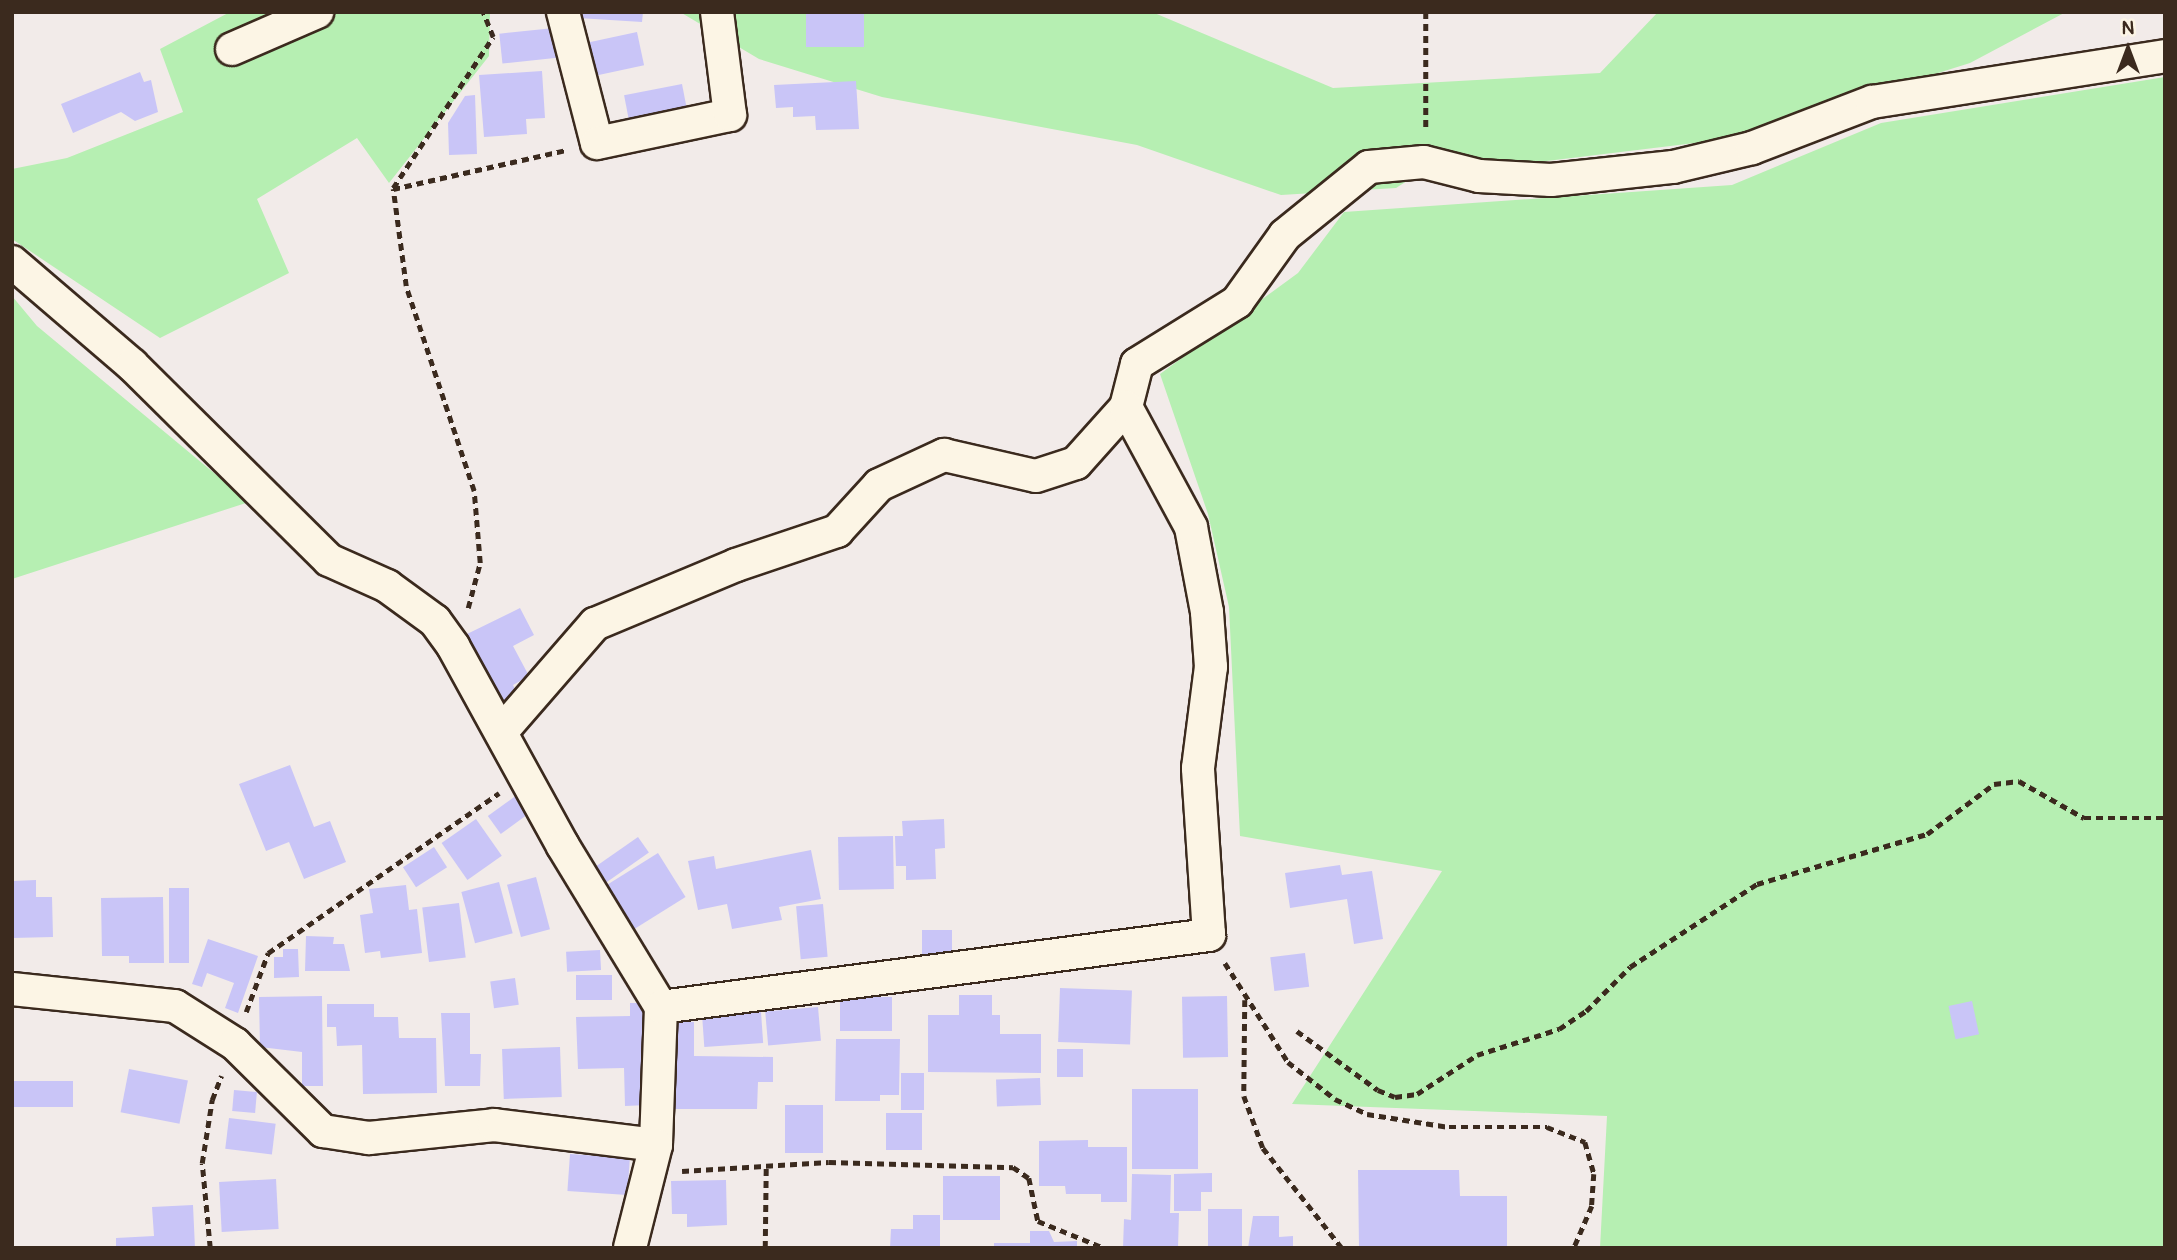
<!DOCTYPE html>
<style>
body{margin:0}
#map{position:relative;width:2177px;height:1260px;overflow:hidden;background:#f2ebe9;font-family:Pangolin,sans-serif}
div>[style]{position:absolute}
[style*='--x']{left:calc(var(--x)*1px);top:calc(var(--y)*1px);width:calc(var(--w)*1px);rotate:calc(var(--a)*1deg)}
.green>*{inset:0;background:#b6efb2}
.building>*{inset:0;background:#c9c5f7;transform-origin:0 0}
.path>*{height:4.5px;margin-top:-2.25px;transform-origin:0;background:repeating-linear-gradient(90deg,#3b2a1e 0 7px,transparent 0 12px)}
.roads{filter:drop-shadow(2px 0 #3b2a1e) drop-shadow(-2px 0 #3b2a1e) drop-shadow(0 2px #3b2a1e) drop-shadow(0 -2px #3b2a1e)}
.street>*{height:32px;margin:-16px;padding:0 16px;transform-origin:16px;border-radius:16px;background:#fcf5e5}
span{translate:-50% -50%;white-space:nowrap;text-align:center;line-height:1.15;-webkit-text-stroke:6px #fcf5e5;paint-order:stroke}
.frame{position:absolute;inset:0;border:14px solid #3b2a1e;pointer-events:none}
.north{position:absolute;left:2093px;top:14px;width:70px;height:70px;-webkit-text-stroke:5px #fcf5e5;paint-order:stroke;rotate:0deg;font-size:19px;font-weight:700;line-height:28px;text-align:center;color:#3b2a1e}
.north::after{content:'';display:block;margin:auto;width:24px;height:32px;background:#3b2a1e;clip-path:polygon(50% 0,100% 100%,50% 72%,0 100%)}
</style>
<div id="map">
<div class="green">
<div style="clip-path:polygon(230px 12px,490px 12px,489px 56px,389px 183px,357px 138px,257px 199px,289px 273px,160px 338px,12px 239px,12px 169px,67px 158px,183px 112px,160px 49px)"></div>
<div style="clip-path:polygon(680px 12px,1152px 12px,1333px 88px,1600px 73px,1658px 12px,2066px 12px,1970px 63px,1728px 139px,1463px 171px,1435px 163px,1396px 188px,1281px 195px,1137px 145px,882px 97px,759px 59px)"></div>
<div style="clip-path:polygon(2165px 77px,2165px 1248px,1600px 1248px,1607px 1116px,1292px 1104px,1442px 871px,1240px 836px,1229px 607px,1208px 514px,1160px 374px,1298px 273px,1344px 212px,1732px 185px,1881px 123px)"></div>
<div style="clip-path:polygon(12px 296px,37px 326px,249px 502px,12px 579px)"></div>
</div>
<div class="building">
<div style="clip-path:polygon(578px 12px,643px 12px,642px 22px,578px 18px)"></div>
<div style="left:806px;top:12px;width:58px;height:35px"></div>
<div style="left:554px;top:28px;width:30px;height:55px;rotate:84deg"></div>
<div style="left:637px;top:32px;width:34px;height:50px;rotate:78deg"></div>
<div style="clip-path:polygon(542px 71px,545px 118px,526px 119px,527px 134px,484px 137px,479px 75px)"></div>
<div style="clip-path:polygon(140px 72px,144px 82px,151px 80px,158px 112px,135px 121px,121px 112px,73px 133px,61px 104px)"></div>
<div style="clip-path:polygon(856px 81px,859px 129px,816px 130px,815px 116px,793px 117px,793px 107px,776px 108px,774px 85px)"></div>
<div style="left:682px;top:84px;width:33px;height:59px;rotate:79deg"></div>
<div style="clip-path:polygon(475px 95px,477px 154px,449px 155px,448px 123px,465px 96px)"></div>
<div style="clip-path:polygon(520px 608px,534px 635px,513px 646px,529px 676px,513px 685px,518px 696px,500px 705px,465px 635px)"></div>
<div style="clip-path:polygon(290px 765px,314px 827px,330px 821px,346px 862px,304px 879px,289px 842px,266px 851px,239px 784px)"></div>
<div style="left:521px;top:792px;width:22px;height:41px;rotate:54deg"></div>
<div style="left:476px;top:819px;width:45px;height:42px;rotate:55deg"></div>
<div style="clip-path:polygon(944px 819px,945px 848px,935px 849px,936px 879px,906px 880px,906px 866px,896px 866px,895px 836px,903px 836px,902px 821px)"></div>
<div style="left:893px;top:836px;width:53px;height:55px;rotate:89deg"></div>
<div style="left:638px;top:837px;width:19px;height:56px;rotate:55deg"></div>
<div style="left:434px;top:847px;width:24px;height:37px;rotate:57deg"></div>
<div style="clip-path:polygon(811px 850px,821px 899px,779px 907px,782px 920px,732px 929px,727px 904px,698px 910px,688px 861px,714px 856px,716px 869px)"></div>
<div style="left:658px;top:853px;width:52px;height:66px;rotate:58deg"></div>
<div style="clip-path:polygon(1340px 865px,1342px 875px,1372px 871px,1383px 939px,1354px 944px,1347px 899px,1290px 908px,1285px 873px)"></div>
<div style="left:536px;top:877px;width:54px;height:30px;rotate:75deg"></div>
<div style="clip-path:polygon(36px 880px,36px 897px,52px 897px,53px 937px,12px 938px,12px 881px)"></div>
<div style="left:499px;top:882px;width:53px;height:39px;rotate:75deg"></div>
<div style="clip-path:polygon(406px 885px,409px 910px,417px 909px,422px 953px,381px 958px,380px 951px,365px 953px,360px 915px,373px 913px,369px 889px)"></div>
<div style="left:169px;top:888px;width:20px;height:75px"></div>
<div style="clip-path:polygon(163px 897px,164px 963px,129px 963px,129px 956px,102px 956px,101px 898px)"></div>
<div style="left:459px;top:903px;width:55px;height:37px;rotate:83deg"></div>
<div style="left:823px;top:904px;width:53px;height:27px;rotate:85deg"></div>
<div style="left:922px;top:930px;width:30px;height:30px"></div>
<div style="clip-path:polygon(306px 936px,334px 937px,333px 944px,344px 944px,350px 971px,305px 971px)"></div>
<div style="clip-path:polygon(208px 939px,258px 956px,238px 1013px,225px 1008px,234px 983px,207px 973px,202px 987px,192px 984px)"></div>
<div style="clip-path:polygon(283px 949px,298px 949px,299px 977px,274px 978px,274px 957px,283px 957px)"></div>
<div style="left:600px;top:950px;width:20px;height:34px;rotate:87deg"></div>
<div style="left:1305px;top:953px;width:34px;height:35px;rotate:83deg"></div>
<div style="left:612px;top:975px;width:25px;height:36px;rotate:90deg"></div>
<div style="left:515px;top:978px;width:27px;height:25px;rotate:82deg"></div>
<div style="left:1060px;top:988px;width:72px;height:54px;rotate:2deg"></div>
<div style="clip-path:polygon(959px 995px,992px 995px,992px 1015px,1000px 1015px,1000px 1034px,1041px 1034px,1041px 1073px,928px 1072px,928px 1015px,959px 1015px)"></div>
<div style="clip-path:polygon(322px 996px,323px 1086px,302px 1086px,302px 1052px,260px 1047px,259px 997px)"></div>
<div style="left:1227px;top:996px;width:61px;height:45px;rotate:89deg"></div>
<div style="left:892px;top:997px;width:34px;height:52px;rotate:90deg"></div>
<div style="left:1972px;top:1001px;width:34px;height:24px;rotate:78deg"></div>
<div style="clip-path:polygon(630px 1003px,646px 1003px,648px 1105px,625px 1106px,624px 1068px,578px 1069px,576px 1017px,630px 1016px)"></div>
<div style="clip-path:polygon(327px 1004px,374px 1004px,374px 1017px,398px 1017px,399px 1038px,436px 1038px,437px 1093px,363px 1094px,362px 1045px,337px 1046px,336px 1027px,327px 1027px)"></div>
<div style="left:818px;top:1007px;width:34px;height:53px;rotate:85deg"></div>
<div style="left:761px;top:1012px;width:31px;height:59px;rotate:86deg"></div>
<div style="clip-path:polygon(441px 1013px,470px 1013px,470px 1054px,481px 1054px,480px 1086px,445px 1086px)"></div>
<div style="clip-path:polygon(674px 1021px,694px 1022px,694px 1056px,773px 1057px,773px 1082px,758px 1082px,757px 1109px,674px 1109px)"></div>
<div style="clip-path:polygon(836px 1039px,900px 1039px,899px 1095px,880px 1095px,880px 1101px,835px 1101px)"></div>
<div style="left:560px;top:1047px;width:50px;height:58px;rotate:88deg"></div>
<div style="left:1057px;top:1049px;width:26px;height:28px"></div>
<div style="left:129px;top:1069px;width:60px;height:44px;rotate:11deg"></div>
<div style="left:901px;top:1073px;width:23px;height:37px"></div>
<div style="left:1040px;top:1078px;width:27px;height:44px;rotate:88deg"></div>
<div style="left:12px;top:1081px;width:61px;height:26px"></div>
<div style="left:1132px;top:1089px;width:66px;height:80px"></div>
<div style="left:234px;top:1090px;width:23px;height:21px;rotate:5deg"></div>
<div style="left:785px;top:1105px;width:38px;height:48px"></div>
<div style="left:886px;top:1113px;width:36px;height:37px"></div>
<div style="left:229px;top:1118px;width:47px;height:31px;rotate:7deg"></div>
<div style="clip-path:polygon(1088px 1140px,1088px 1147px,1127px 1147px,1127px 1202px,1101px 1202px,1101px 1194px,1066px 1194px,1065px 1186px,1039px 1186px,1039px 1141px)"></div>
<div style="left:570px;top:1154px;width:60px;height:37px;rotate:4deg"></div>
<div style="clip-path:polygon(1358px 1170px,1459px 1170px,1460px 1196px,1507px 1196px,1507px 1248px,1359px 1248px)"></div>
<div style="clip-path:polygon(1212px 1173px,1212px 1192px,1201px 1192px,1201px 1211px,1174px 1211px,1174px 1174px)"></div>
<div style="clip-path:polygon(1132px 1174px,1171px 1175px,1170px 1213px,1179px 1213px,1178px 1248px,1123px 1248px,1124px 1219px,1131px 1220px)"></div>
<div style="left:1000px;top:1176px;width:44px;height:57px;rotate:90deg"></div>
<div style="left:276px;top:1179px;width:50px;height:57px;rotate:87deg"></div>
<div style="clip-path:polygon(726px 1180px,727px 1225px,687px 1227px,687px 1214px,672px 1214px,671px 1181px)"></div>
<div style="clip-path:polygon(193px 1205px,195px 1248px,116px 1248px,116px 1238px,154px 1236px,152px 1207px)"></div>
<div style="left:1208px;top:1209px;width:34px;height:39px"></div>
<div style="clip-path:polygon(913px 1215px,940px 1215px,940px 1248px,890px 1248px,891px 1229px,913px 1229px)"></div>
<div style="clip-path:polygon(1253px 1216px,1279px 1216px,1279px 1237px,1293px 1236px,1293px 1248px,1248px 1248px)"></div>
<div style="clip-path:polygon(1030px 1231px,1049px 1231px,1054px 1242px,1077px 1241px,1077px 1248px,994px 1248px,994px 1243px,1030px 1243px)"></div>
</div>
<div class="path">
<div style="--x:1426;--y:12;--w:117;--a:90"></div>
<div style="--x:393;--y:188;--w:181;--a:-56.5"></div>
<div style="--x:493;--y:37;--w:27;--a:-112"></div>
<div style="--x:468;--y:608;--w:47;--a:-75.1"></div>
<div style="--x:480;--y:563;--w:72;--a:-94.8"></div>
<div style="--x:474;--y:491;--w:216;--a:-108.4"></div>
<div style="--x:406;--y:286;--w:98;--a:-97.6"></div>
<div style="--x:393;--y:189;--w:177;--a:-12.7"></div>
<div style="--x:1225;--y:963;--w:117;--a:57.5"></div>
<div style="--x:1288;--y:1062;--w:60;--a:38.2"></div>
<div style="--x:1335;--y:1099;--w:35;--a:25"></div>
<div style="--x:1367;--y:1114;--w:83;--a:9"></div>
<div style="--x:1449;--y:1127;--w:98;--a:0"></div>
<div style="--x:1547;--y:1127;--w:41;--a:21.5"></div>
<div style="--x:1585;--y:1142;--w:33;--a:74"></div>
<div style="--x:1594;--y:1174;--w:32;--a:94"></div>
<div style="--x:1592;--y:1206;--w:46;--a:113.2"></div>
<div style="--x:1245;--y:1000;--w:96;--a:90.6"></div>
<div style="--x:1244;--y:1096;--w:55;--a:69.9"></div>
<div style="--x:1263;--y:1148;--w:127;--a:51.7"></div>
<div style="--x:246;--y:1012;--w:63;--a:-69.6"></div>
<div style="--x:268;--y:953;--w:281;--a:-34.7"></div>
<div style="--x:1297;--y:1031;--w:100;--a:36.1"></div>
<div style="--x:1378;--y:1090;--w:18;--a:22"></div>
<div style="--x:1395;--y:1097;--w:22;--a:-8"></div>
<div style="--x:1417;--y:1094;--w:72;--a:-33"></div>
<div style="--x:1477;--y:1055;--w:86;--a:-17.6"></div>
<div style="--x:1559;--y:1029;--w:32;--a:-34"></div>
<div style="--x:1586;--y:1011;--w:62;--a:-45"></div>
<div style="--x:1630;--y:967;--w:152;--a:-33.2"></div>
<div style="--x:1757;--y:884;--w:177;--a:-16.4"></div>
<div style="--x:1927;--y:834;--w:84;--a:-36.7"></div>
<div style="--x:1994;--y:784;--w:25;--a:-7"></div>
<div style="--x:2019;--y:781;--w:75;--a:29.6"></div>
<div style="--x:2084;--y:818;--w:81;--a:0"></div>
<div style="--x:682;--y:1171;--w:147;--a:-3.5"></div>
<div style="--x:829;--y:1162;--w:184;--a:1.6"></div>
<div style="--x:1013;--y:1167;--w:19;--a:35"></div>
<div style="--x:1029;--y:1178;--w:44;--a:78.2"></div>
<div style="--x:1038;--y:1221;--w:71;--a:22.2"></div>
<div style="--x:210;--y:1248;--w:85;--a:-95.4"></div>
<div style="--x:202;--y:1163;--w:64;--a:-81"></div>
<div style="--x:212;--y:1100;--w:26;--a:-69"></div>
<div style="--x:765;--y:1248;--w:82;--a:-89.3"></div>
</div>
<div class="roads">
<div class="street">
<div style="--x:563;--y:12;--w:135;--a:75.5"></div>
<div style="--x:597;--y:143;--w:136;--a:-11.9"></div>
<div style="--x:730;--y:115;--w:104;--a:-97.2"></div>
<div style="--x:232;--y:49;--w:93;--a:-23.5"></div>
<div style="--x:12;--y:262;--w:158;--a:40.6"></div>
<div style="--x:132;--y:365;--w:277;--a:44.7"></div>
<div style="--x:329;--y:560;--w:64;--a:24.1"></div>
<div style="--x:387;--y:586;--w:59;--a:36.1"></div>
<div style="--x:435;--y:621;--w:31;--a:54"></div>
<div style="--x:453;--y:646;--w:228;--a:61.2"></div>
<div style="--x:563;--y:846;--w:188;--a:58.7"></div>
<div style="--x:661;--y:1007;--w:138;--a:92.1"></div>
<div style="--x:656;--y:1145;--w:106;--a:104.2"></div>
<div style="--x:502;--y:731;--w:142;--a:-49"></div>
<div style="--x:595;--y:624;--w:153;--a:-22.7"></div>
<div style="--x:736;--y:565;--w:107;--a:-18.6"></div>
<div style="--x:837;--y:531;--w:62;--a:-47.6"></div>
<div style="--x:879;--y:485;--w:72;--a:-24.8"></div>
<div style="--x:944;--y:455;--w:94;--a:12.9"></div>
<div style="--x:1036;--y:476;--w:42;--a:-18"></div>
<div style="--x:1076;--y:463;--w:75;--a:-48.2"></div>
<div style="--x:1126;--y:407;--w:44;--a:-75.7"></div>
<div style="--x:1137;--y:364;--w:118;--a:-31.8"></div>
<div style="--x:1237;--y:302;--w:82;--a:-54.4"></div>
<div style="--x:1285;--y:235;--w:108;--a:-39"></div>
<div style="--x:1369;--y:167;--w:55;--a:-5.2"></div>
<div style="--x:1424;--y:162;--w:57;--a:14.3"></div>
<div style="--x:1479;--y:176;--w:72;--a:3.2"></div>
<div style="--x:1551;--y:180;--w:123;--a:-6.1"></div>
<div style="--x:1673;--y:167;--w:81;--a:-13.5"></div>
<div style="--x:1752;--y:148;--w:129;--a:-21"></div>
<div style="--x:1872;--y:102;--w:297;--a:-8.9"></div>
<div style="--x:12;--y:989;--w:164;--a:6"></div>
<div style="--x:175;--y:1006;--w:71;--a:32.3"></div>
<div style="--x:235;--y:1044;--w:124;--a:44.7"></div>
<div style="--x:323;--y:1131;--w:47;--a:8.7"></div>
<div style="--x:369;--y:1138;--w:126;--a:-5.9"></div>
<div style="--x:494;--y:1125;--w:163;--a:7"></div>
<div style="--x:661;--y:1007;--w:553;--a:-7.49"></div>
<div style="--x:1209;--y:935;--w:167;--a:-93.8"></div>
<div style="--x:1198;--y:768;--w:102;--a:-82.7"></div>
<div style="--x:1211;--y:667;--w:55;--a:-94.2"></div>
<div style="--x:1207;--y:612;--w:86;--a:-100.7"></div>
<div style="--x:1191;--y:527;--w:136;--a:-118.4"></div>
</div>
</div>
<div class="frame"></div>
<div class="north">N</div>
</div>
